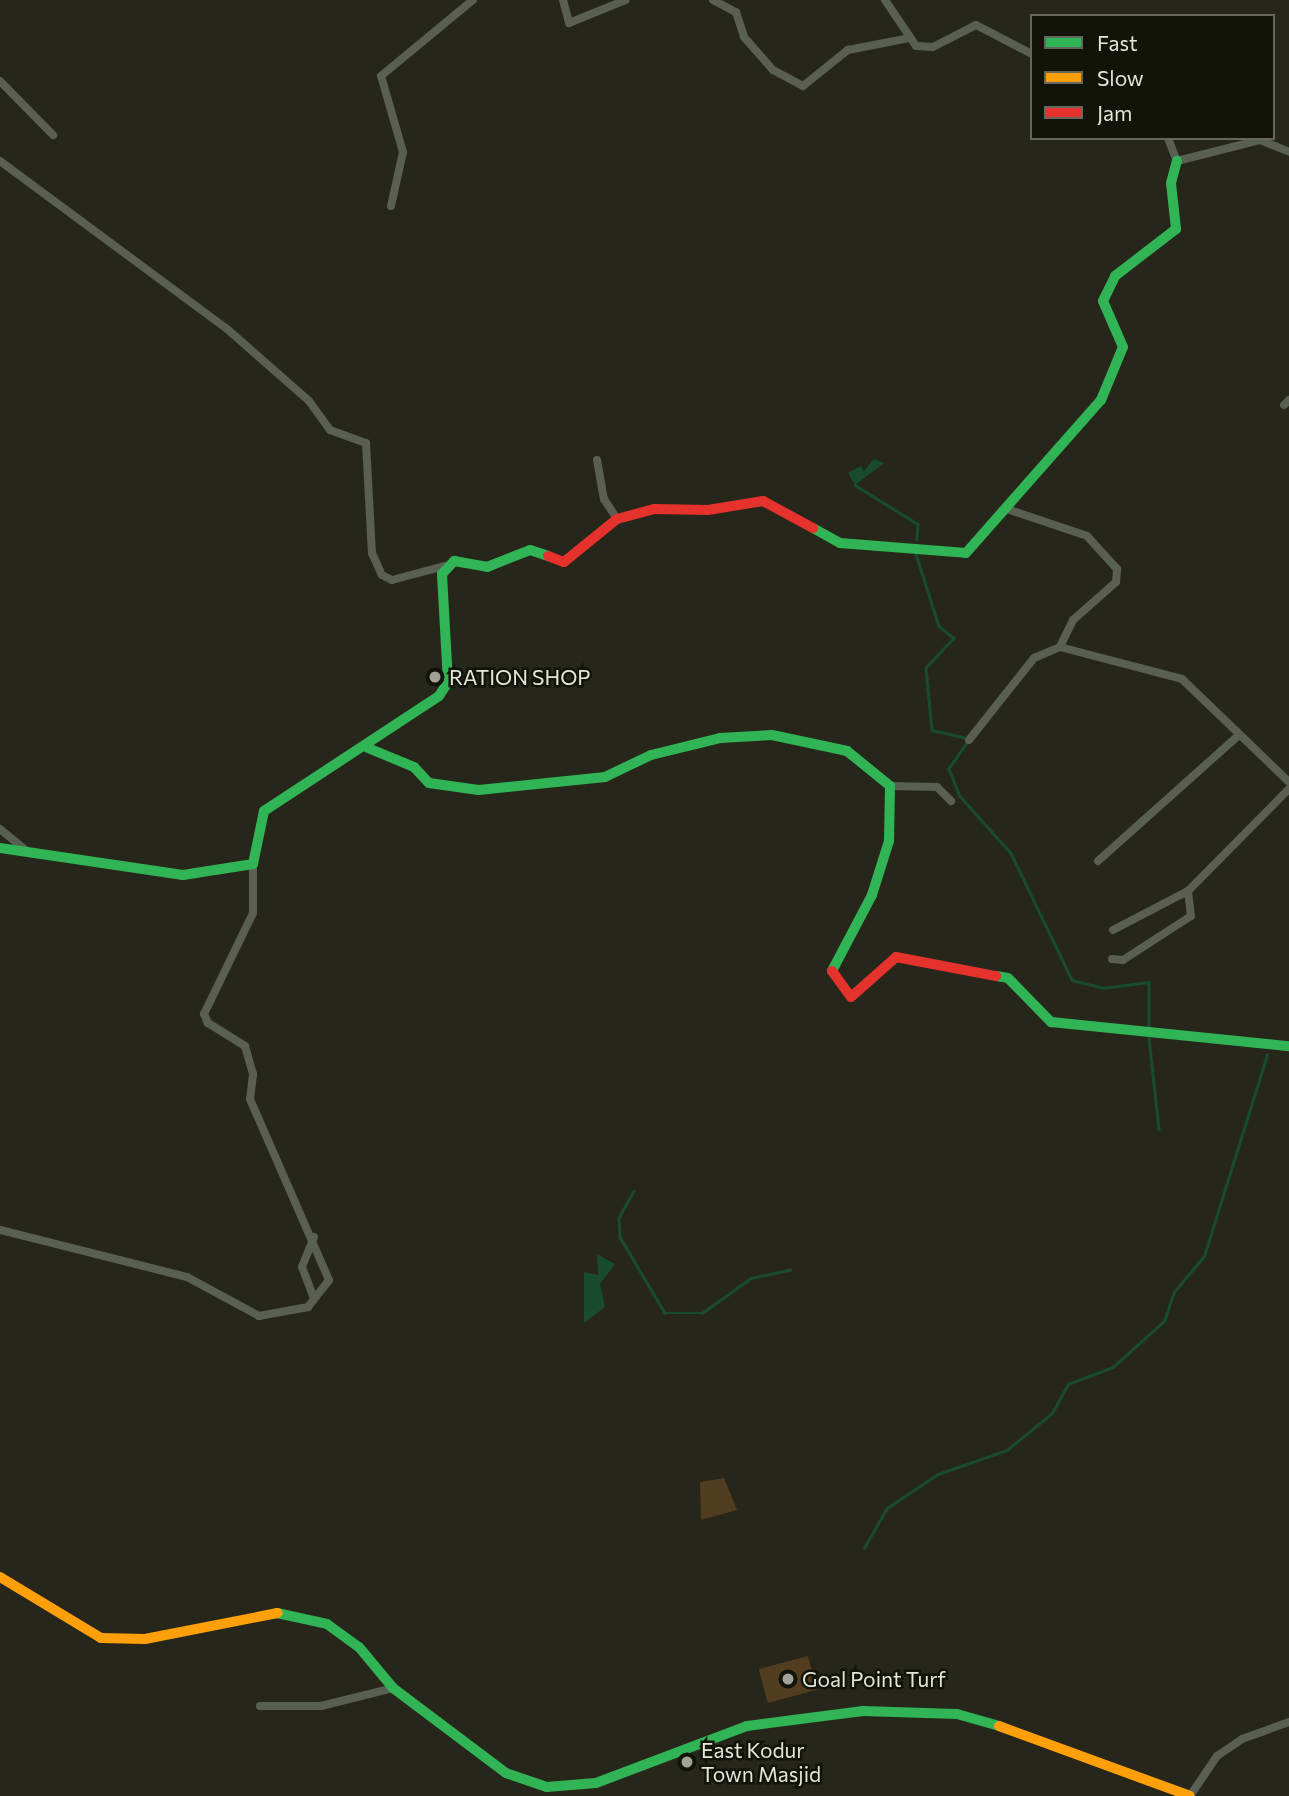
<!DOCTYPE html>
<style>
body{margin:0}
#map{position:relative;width:1289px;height:1796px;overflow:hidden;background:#26271a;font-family:Commissioner,sans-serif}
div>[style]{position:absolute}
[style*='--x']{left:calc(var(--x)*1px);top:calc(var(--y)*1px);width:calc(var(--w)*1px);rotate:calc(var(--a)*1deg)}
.green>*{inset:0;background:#533d20;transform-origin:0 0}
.water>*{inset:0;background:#194b31}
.stream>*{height:2.5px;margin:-1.25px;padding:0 1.25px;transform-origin:1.25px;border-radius:1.25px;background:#194b31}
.street>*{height:8px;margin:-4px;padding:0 4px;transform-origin:4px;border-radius:4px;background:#595f53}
.fast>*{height:10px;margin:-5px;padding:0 5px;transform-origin:5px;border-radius:5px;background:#30b455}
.slow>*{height:10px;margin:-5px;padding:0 5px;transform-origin:5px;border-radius:5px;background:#ff9f0a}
.jam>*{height:10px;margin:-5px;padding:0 5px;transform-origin:5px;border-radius:5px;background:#e5322d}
.dots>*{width:19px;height:19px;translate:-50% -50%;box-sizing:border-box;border:4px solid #121309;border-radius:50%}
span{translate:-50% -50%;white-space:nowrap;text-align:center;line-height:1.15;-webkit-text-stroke:5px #121309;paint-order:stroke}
.poi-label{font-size:21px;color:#e4e6d8}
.left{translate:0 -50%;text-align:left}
.legend{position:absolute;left:1030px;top:14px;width:245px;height:126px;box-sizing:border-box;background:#121309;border:2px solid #66675c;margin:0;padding:9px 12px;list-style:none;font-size:21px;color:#e4e6d8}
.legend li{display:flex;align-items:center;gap:14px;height:35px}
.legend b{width:35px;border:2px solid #66675c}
</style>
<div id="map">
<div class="green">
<div style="clip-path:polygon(724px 1478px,737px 1510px,701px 1520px,700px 1482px)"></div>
<div style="left:808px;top:1656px;width:35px;height:51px;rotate:75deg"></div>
</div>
<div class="water">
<div style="clip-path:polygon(874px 459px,884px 463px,855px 485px,848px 473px,861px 466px,864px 471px)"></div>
<div style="clip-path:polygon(597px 1254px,615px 1264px,600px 1284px,605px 1307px,584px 1323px,584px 1272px,598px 1275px)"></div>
</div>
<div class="stream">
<div style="--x:855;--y:485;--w:74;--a:31.8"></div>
<div style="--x:918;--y:524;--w:15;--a:94"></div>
<div style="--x:916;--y:554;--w:76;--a:72.3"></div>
<div style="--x:939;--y:626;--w:19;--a:39"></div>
<div style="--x:954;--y:638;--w:41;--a:133"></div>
<div style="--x:926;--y:668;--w:62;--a:84.5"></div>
<div style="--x:932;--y:730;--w:35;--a:13"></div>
<div style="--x:967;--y:743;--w:32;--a:125"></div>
<div style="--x:949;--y:769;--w:29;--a:68"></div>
<div style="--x:960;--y:796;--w:76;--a:48.2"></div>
<div style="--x:1011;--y:853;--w:141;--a:64.3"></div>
<div style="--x:1072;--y:980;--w:32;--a:14"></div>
<div style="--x:1103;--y:988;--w:46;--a:-7.4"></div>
<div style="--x:1149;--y:982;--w:46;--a:90"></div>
<div style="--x:1149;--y:1038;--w:92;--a:83.7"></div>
<div style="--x:634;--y:1191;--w:31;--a:119"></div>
<div style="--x:619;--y:1218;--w:19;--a:87"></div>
<div style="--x:620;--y:1237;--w:88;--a:59.4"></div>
<div style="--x:665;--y:1313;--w:37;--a:0"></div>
<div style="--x:702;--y:1313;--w:60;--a:-35.5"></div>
<div style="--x:751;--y:1278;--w:40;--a:-12"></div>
<div style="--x:864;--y:1548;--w:46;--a:-60.1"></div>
<div style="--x:887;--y:1508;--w:61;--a:-33.7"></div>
<div style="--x:938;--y:1474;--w:73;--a:-19.2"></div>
<div style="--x:1007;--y:1450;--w:58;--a:-39.4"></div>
<div style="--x:1052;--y:1413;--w:33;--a:-61"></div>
<div style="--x:1068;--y:1384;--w:48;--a:-20.7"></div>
<div style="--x:1113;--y:1367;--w:69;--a:-42"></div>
<div style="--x:1164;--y:1321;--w:31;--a:-71"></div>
<div style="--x:1174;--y:1292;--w:47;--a:-50.2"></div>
<div style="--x:1204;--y:1256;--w:211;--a:-72.6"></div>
</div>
<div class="street">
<div style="--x:563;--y:0;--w:24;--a:75"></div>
<div style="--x:569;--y:23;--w:61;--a:-22"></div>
<div style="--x:713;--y:0;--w:26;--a:28"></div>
<div style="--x:736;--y:12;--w:26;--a:72"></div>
<div style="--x:744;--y:37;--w:44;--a:48.7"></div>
<div style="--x:773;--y:70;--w:34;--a:28"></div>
<div style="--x:803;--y:86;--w:58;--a:-38.7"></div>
<div style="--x:848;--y:50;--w:62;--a:-11.1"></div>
<div style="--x:885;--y:0;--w:55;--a:56"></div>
<div style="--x:916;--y:46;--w:17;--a:3"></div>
<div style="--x:933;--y:47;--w:48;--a:-27.1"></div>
<div style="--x:976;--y:25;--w:63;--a:27.4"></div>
<div style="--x:0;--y:81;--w:76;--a:45.5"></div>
<div style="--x:1168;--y:138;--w:25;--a:69"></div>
<div style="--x:1177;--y:161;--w:86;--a:-14.2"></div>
<div style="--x:1260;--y:140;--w:31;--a:22"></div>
<div style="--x:0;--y:161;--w:281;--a:36.5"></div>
<div style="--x:226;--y:328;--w:111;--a:41.3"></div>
<div style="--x:309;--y:401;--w:36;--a:54"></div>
<div style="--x:330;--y:430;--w:38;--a:20"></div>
<div style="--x:366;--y:443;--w:110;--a:86.9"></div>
<div style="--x:372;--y:553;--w:24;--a:66"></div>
<div style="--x:382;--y:575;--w:11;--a:27"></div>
<div style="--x:392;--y:580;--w:55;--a:-14.8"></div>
<div style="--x:391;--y:206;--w:55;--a:-77.5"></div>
<div style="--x:403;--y:152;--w:79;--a:-106.1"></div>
<div style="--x:381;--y:76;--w:119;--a:-39.6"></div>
<div style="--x:1284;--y:405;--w:7;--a:-45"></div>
<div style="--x:597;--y:460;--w:40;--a:80"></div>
<div style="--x:604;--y:499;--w:24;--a:57"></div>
<div style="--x:1007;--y:509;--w:84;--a:18.6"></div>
<div style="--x:1087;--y:536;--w:45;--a:47.7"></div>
<div style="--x:1117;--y:569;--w:13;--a:94"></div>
<div style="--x:1116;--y:582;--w:57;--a:138.5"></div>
<div style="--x:1073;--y:620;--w:30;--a:116"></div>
<div style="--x:969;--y:740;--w:105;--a:-51.6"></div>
<div style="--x:1034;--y:658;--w:28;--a:-23"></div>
<div style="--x:1060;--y:647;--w:126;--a:14.7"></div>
<div style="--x:1182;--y:679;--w:149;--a:43.9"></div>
<div style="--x:890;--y:786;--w:47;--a:1.2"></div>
<div style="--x:937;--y:787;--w:20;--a:45"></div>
<div style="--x:0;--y:829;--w:33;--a:39"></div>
<div style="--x:1098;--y:861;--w:188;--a:-41.8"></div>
<div style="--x:1113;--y:930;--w:85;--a:-27.5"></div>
<div style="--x:1112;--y:959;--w:11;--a:5"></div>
<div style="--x:1123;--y:960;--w:81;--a:-32.9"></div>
<div style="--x:1191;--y:916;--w:25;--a:-97"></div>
<div style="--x:1188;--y:891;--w:144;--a:-45.3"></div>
<div style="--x:0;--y:1230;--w:193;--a:14.1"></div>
<div style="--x:187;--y:1277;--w:82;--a:28.4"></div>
<div style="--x:259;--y:1316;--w:50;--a:-10.4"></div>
<div style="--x:308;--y:1307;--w:34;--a:-52"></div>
<div style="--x:329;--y:1280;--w:197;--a:-113.6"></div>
<div style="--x:250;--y:1099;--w:25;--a:-83"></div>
<div style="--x:253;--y:1074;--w:29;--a:-106"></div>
<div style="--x:245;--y:1046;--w:44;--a:-148.1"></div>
<div style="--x:208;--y:1023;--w:10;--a:-114"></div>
<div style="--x:204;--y:1014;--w:112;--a:-64.1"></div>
<div style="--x:253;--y:913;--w:49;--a:-90"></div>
<div style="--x:314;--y:1237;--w:32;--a:112"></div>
<div style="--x:302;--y:1267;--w:34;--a:69"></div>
<div style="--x:260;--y:1706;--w:61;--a:0"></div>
<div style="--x:321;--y:1706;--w:74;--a:-14"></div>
<div style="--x:1190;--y:1796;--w:48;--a:-56"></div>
<div style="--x:1217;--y:1756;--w:30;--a:-34"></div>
<div style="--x:1242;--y:1739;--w:50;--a:-19.9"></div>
</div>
<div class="fast">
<div style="--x:813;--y:528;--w:31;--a:29"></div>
<div style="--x:840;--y:543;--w:126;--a:4.5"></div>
<div style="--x:966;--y:553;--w:204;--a:-48.6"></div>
<div style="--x:1101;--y:400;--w:57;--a:-67.5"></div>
<div style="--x:1123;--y:347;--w:50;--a:-113.5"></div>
<div style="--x:1103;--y:301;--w:28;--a:-64"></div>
<div style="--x:1115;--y:276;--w:77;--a:-37.6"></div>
<div style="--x:1176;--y:229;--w:46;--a:-96.2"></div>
<div style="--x:1171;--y:183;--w:23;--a:-75"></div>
<div style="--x:368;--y:748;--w:50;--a:22.4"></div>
<div style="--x:414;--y:767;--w:22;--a:47"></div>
<div style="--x:429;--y:783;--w:50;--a:8"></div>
<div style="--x:479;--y:790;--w:127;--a:-5.9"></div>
<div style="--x:605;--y:777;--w:51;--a:-25.6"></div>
<div style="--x:651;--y:755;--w:71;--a:-13.8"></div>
<div style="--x:720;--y:738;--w:52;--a:-3.3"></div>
<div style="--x:772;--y:735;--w:77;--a:12"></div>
<div style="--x:847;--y:751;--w:55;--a:39.1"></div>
<div style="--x:890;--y:786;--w:55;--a:91"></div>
<div style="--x:889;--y:841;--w:57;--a:107.5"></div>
<div style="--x:872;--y:895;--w:86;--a:117.8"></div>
<div style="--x:0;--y:848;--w:185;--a:8.4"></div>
<div style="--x:183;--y:875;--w:71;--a:-8.9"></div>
<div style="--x:253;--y:864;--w:54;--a:-78.3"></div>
<div style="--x:264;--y:811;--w:209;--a:-33.3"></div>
<div style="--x:439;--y:696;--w:17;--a:-57"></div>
<div style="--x:448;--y:682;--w:108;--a:-93.2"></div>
<div style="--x:442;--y:574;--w:18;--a:-47"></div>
<div style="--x:454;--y:561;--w:34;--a:10"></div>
<div style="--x:487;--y:567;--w:46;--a:-21.6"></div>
<div style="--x:530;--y:550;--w:19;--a:18"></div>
<div style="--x:996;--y:976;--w:12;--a:9"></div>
<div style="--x:1008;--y:978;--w:62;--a:45.7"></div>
<div style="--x:1051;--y:1022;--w:239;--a:5.8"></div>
<div style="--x:277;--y:1613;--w:51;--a:12.4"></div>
<div style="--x:327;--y:1624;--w:39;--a:36"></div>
<div style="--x:359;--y:1647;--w:53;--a:50.3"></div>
<div style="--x:393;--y:1688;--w:141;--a:37"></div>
<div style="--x:506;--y:1773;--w:43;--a:18.9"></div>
<div style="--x:547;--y:1787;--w:49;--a:-4.7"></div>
<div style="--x:596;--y:1783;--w:161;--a:-20.7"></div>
<div style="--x:747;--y:1726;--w:117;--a:-7.4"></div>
<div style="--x:863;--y:1711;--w:94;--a:1.8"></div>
<div style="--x:957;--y:1714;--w:44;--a:15.9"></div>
</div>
<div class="slow">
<div style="--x:0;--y:1577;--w:118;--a:31.1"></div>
<div style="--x:101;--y:1638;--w:44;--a:1.3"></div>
<div style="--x:145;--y:1639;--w:135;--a:-11.1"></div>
<div style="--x:999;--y:1726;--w:203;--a:20.1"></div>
</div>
<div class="jam">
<div style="--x:548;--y:556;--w:17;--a:21"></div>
<div style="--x:564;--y:562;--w:68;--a:-39.1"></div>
<div style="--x:617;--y:519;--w:39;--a:-15"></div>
<div style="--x:655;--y:509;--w:53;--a:1.1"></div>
<div style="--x:708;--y:510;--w:56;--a:-9.3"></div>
<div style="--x:763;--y:501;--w:57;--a:28.4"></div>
<div style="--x:832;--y:971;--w:32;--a:54"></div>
<div style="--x:851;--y:997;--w:60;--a:-41.6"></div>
<div style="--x:896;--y:957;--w:102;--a:10.8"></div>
</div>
<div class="dots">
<div style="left:435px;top:677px;background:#a2a396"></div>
<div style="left:788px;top:1679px;background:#a2a396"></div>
<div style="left:687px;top:1762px;background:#a2a396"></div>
</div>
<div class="poi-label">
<span class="left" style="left:449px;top:677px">RATION SHOP</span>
<span class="left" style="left:802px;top:1679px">Goal Point Turf</span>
<span class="left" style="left:701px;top:1762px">East Kodur<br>Town Masjid</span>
</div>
<ul class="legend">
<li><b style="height:9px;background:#30b455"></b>Fast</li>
<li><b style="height:9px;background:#ff9f0a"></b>Slow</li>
<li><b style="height:9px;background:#e5322d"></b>Jam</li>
</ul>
</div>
